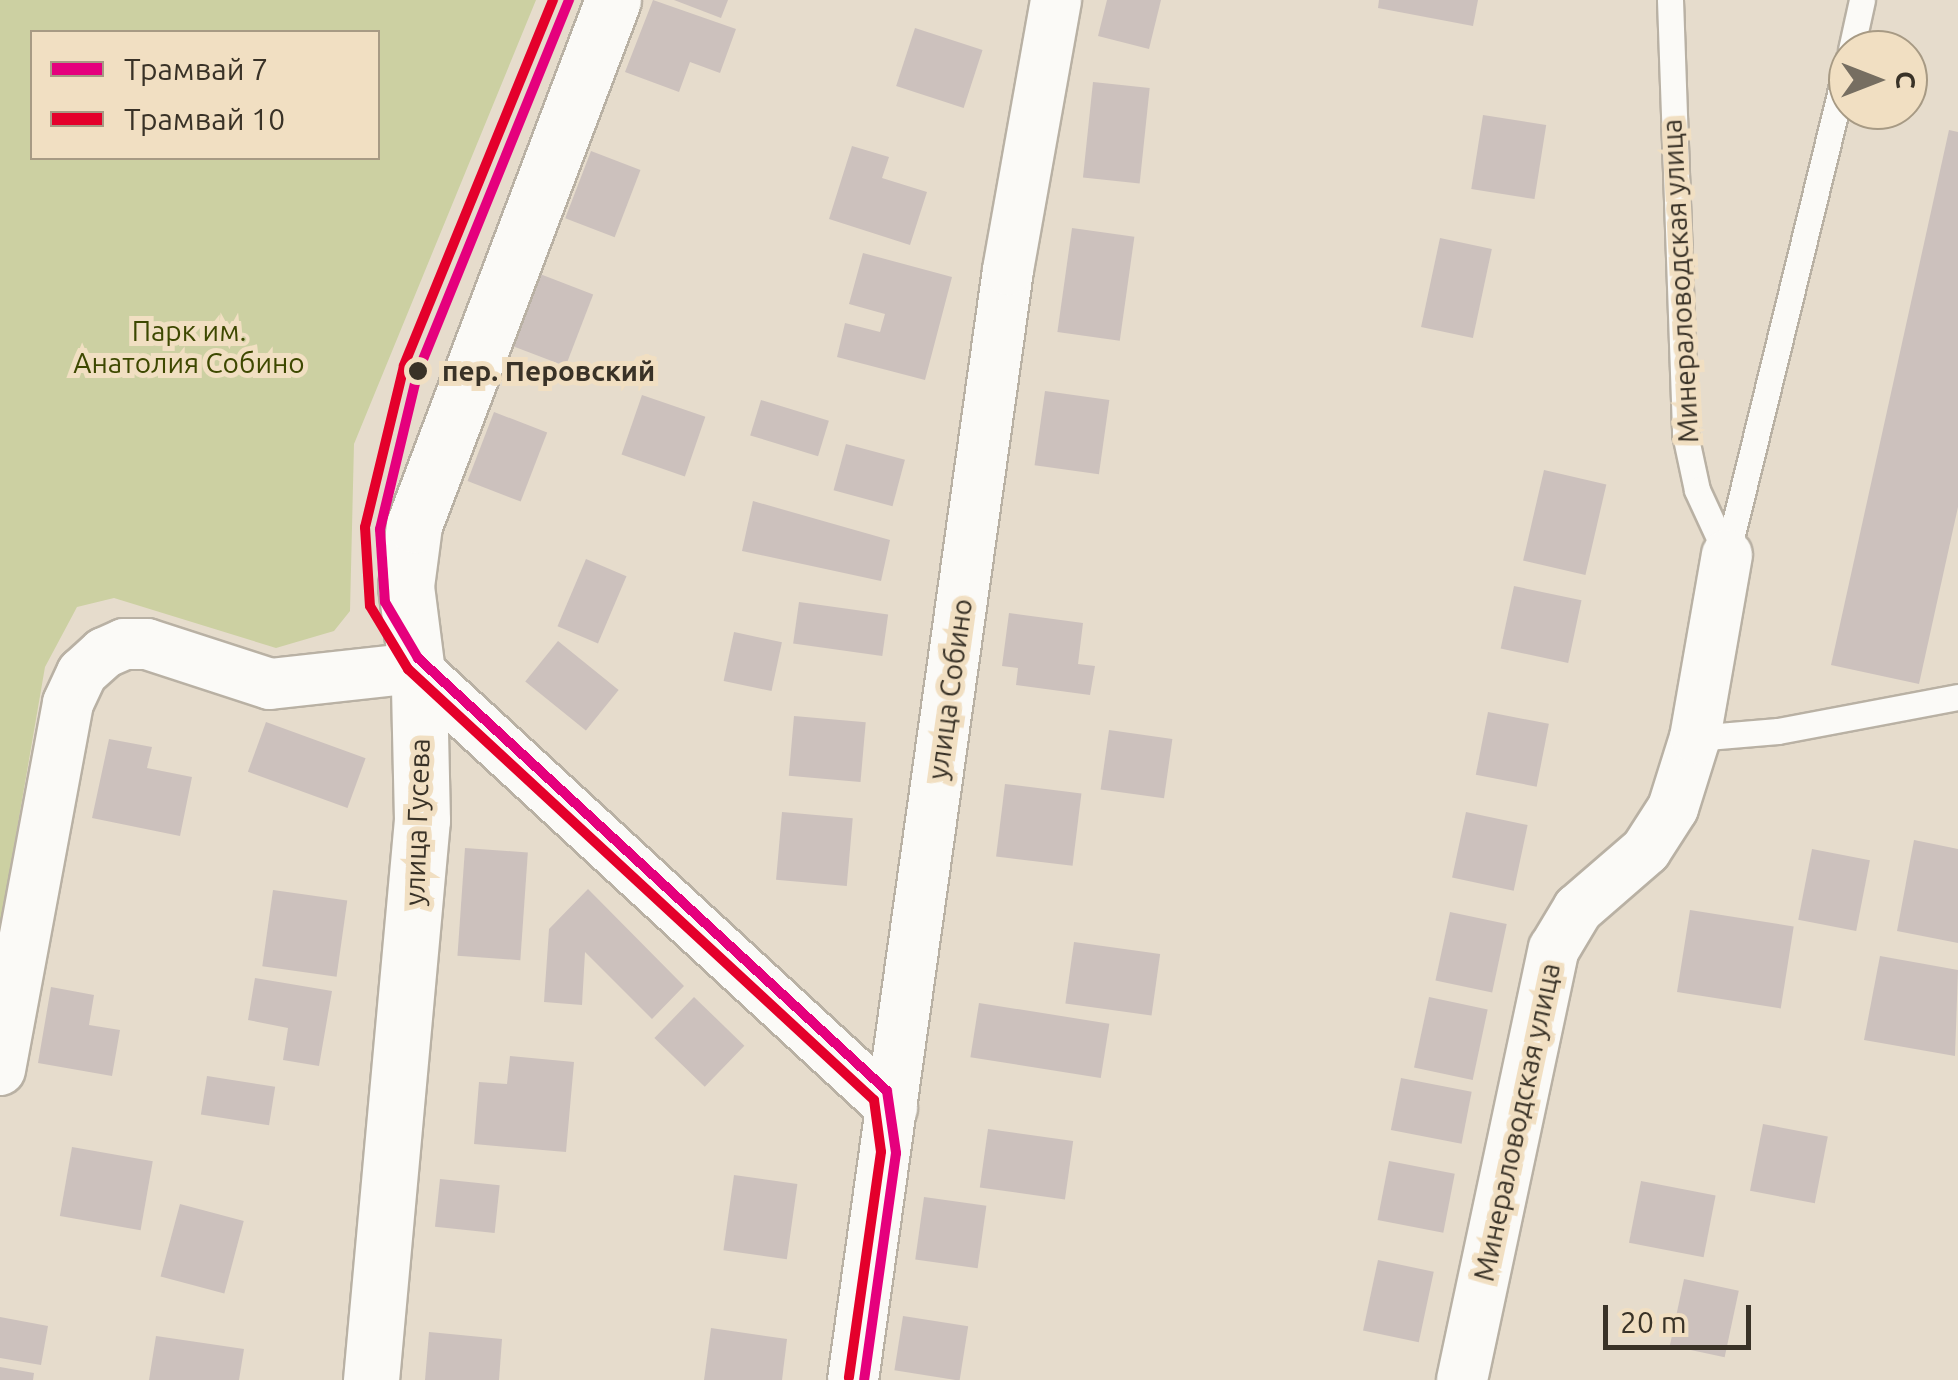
<!DOCTYPE html>
<meta charset="utf-8">
<style>
body{margin:0}
#map{position:relative;width:1958px;height:1380px;overflow:hidden;background:#e6dccc;font-family:Ubuntu,sans-serif}
div>[style]{position:absolute}
[style*='--x']{left:calc(var(--x)*1px);top:calc(var(--y)*1px);width:calc(var(--w)*1px);rotate:calc(var(--a)*1deg)}
.green>*{inset:0;background:#ccd0a2}
.building>*{inset:0;background:#ccc1bd;transform-origin:0 0}
.roads{filter:drop-shadow(2px 0 #b9b1a4) drop-shadow(-2px 0 #b9b1a4) drop-shadow(0 2px #b9b1a4) drop-shadow(0 -2px #b9b1a4)}
.lane>*{height:25px;margin:-12.5px;padding:0 12.5px;transform-origin:12.5px;border-radius:12.5px;background:#fbfaf7}
.street>*{height:50px;margin:-25px;padding:0 25px;transform-origin:25px;border-radius:25px;background:#fbfaf7}
.secondary>*{height:55px;margin:-27.5px;padding:0 27.5px;transform-origin:27.5px;border-radius:27.5px;background:#fbfaf7}
.tram-1>*{height:10px;margin:-5px;padding:0 5px;transform-origin:5px;border-radius:5px;background:#e5007d}
.tram-2>*{height:10px;margin:-5px;padding:0 5px;transform-origin:5px;border-radius:5px;background:#e4002b}
.dots>*{width:28px;height:28px;translate:-50% -50%;box-sizing:border-box;border:5px solid #f1dfc2;border-radius:50%}
span{translate:-50% -50%;white-space:nowrap;text-align:center;line-height:1.15;-webkit-text-stroke:10px #f1dfc2;paint-order:stroke}
.street-label{font-size:28px;color:#393227}
.park-label{font-size:28px;color:#3d4800}
.stop-label{font-size:28px;color:#393227;font-weight:700}
.left{translate:0 -50%;text-align:left}
.legend{position:absolute;left:30px;top:30px;width:350px;height:130px;box-sizing:border-box;background:#f1dfc2;border:2px solid #a79a84;margin:0;padding:12px 18px;list-style:none;font-size:30px;color:#393227}
.legend li{display:flex;align-items:center;gap:20px;height:50px}
.legend b{width:50px;border:2px solid #a79a84}
.north{position:absolute;left:1828px;top:30px;width:100px;height:100px;box-sizing:border-box;background:#f1dfc2;border:2px solid #a79a84;border-radius:50%;rotate:90deg;font-size:28px;font-weight:700;line-height:40px;text-align:center;color:#393227}
.north::after{content:'';display:block;margin:auto;width:35px;height:45px;background:#766e61;clip-path:polygon(50% 0,100% 100%,50% 72%,0 100%)}
.scale{position:absolute;left:1603px;top:1305px;width:148px;height:45px;box-sizing:border-box;border:5px solid #393227;border-top:0;padding-left:12px;font-size:30px;line-height:35px;white-space:nowrap;color:#393227;-webkit-text-stroke:8px #f1dfc2;paint-order:stroke}
</style>
<div id="map">
<div class="green">
<div style="clip-path:polygon(evenodd,0 0,536px 0,354px 444px,350px 611px,334px 631px,276px 648px,114px 598px,77px 607px,45px 667px,0 928px,0 0,32px 32px,378px 32px,378px 158px,32px 158px,32px 32px)"></div>
</div>
<div class="building">
<div style="clip-path:polygon(653px 0,736px 29px,720px 73px,690px 62px,679px 92px,625px 72px)"></div>
<div style="clip-path:polygon(674px 0,728px 0,721px 18px)"></div>
<div style="clip-path:polygon(1107px 0,1161px 0,1149px 49px,1098px 36px)"></div>
<div style="clip-path:polygon(1379px 0,1478px 0,1473px 26px,1378px 8px)"></div>
<div style="left:915px;top:28px;width:71px;height:61px;rotate:18deg"></div>
<div style="left:1093px;top:82px;width:57px;height:96px;rotate:6deg"></div>
<div style="left:1483px;top:115px;width:64px;height:75px;rotate:9deg"></div>
<div style="clip-path:polygon(1949px 130px,1958px 132px,1958px 507px,1919px 684px,1831px 665px)"></div>
<div style="clip-path:polygon(852px 146px,889px 157px,882px 178px,927px 192px,910px 245px,829px 219px)"></div>
<div style="left:591px;top:151px;width:53px;height:72px;rotate:21deg"></div>
<div style="left:1072px;top:228px;width:63px;height:105px;rotate:8deg"></div>
<div style="left:1440px;top:238px;width:53px;height:91px;rotate:12deg"></div>
<div style="clip-path:polygon(863px 253px,952px 277px,925px 380px,837px 357px,845px 323px,880px 332px,885px 314px,849px 304px)"></div>
<div style="left:540px;top:274px;width:57px;height:77px;rotate:21deg"></div>
<div style="left:1045px;top:391px;width:65px;height:75px;rotate:8deg"></div>
<div style="left:642px;top:395px;width:67px;height:63px;rotate:19deg"></div>
<div style="left:761px;top:400px;width:71px;height:37px;rotate:17deg"></div>
<div style="left:494px;top:412px;width:57px;height:74px;rotate:21deg"></div>
<div style="left:846px;top:444px;width:61px;height:48px;rotate:15deg"></div>
<div style="left:1544px;top:470px;width:64px;height:93px;rotate:13deg"></div>
<div style="clip-path:polygon(753px 501px,890px 540px,881px 581px,742px 551px)"></div>
<div style="left:586px;top:559px;width:44px;height:73px;rotate:23deg"></div>
<div style="left:1514px;top:586px;width:69px;height:64px;rotate:12deg"></div>
<div style="left:799px;top:602px;width:90px;height:42px;rotate:8deg"></div>
<div style="clip-path:polygon(1009px 613px,1083px 623px,1078px 664px,1095px 666px,1090px 695px,1016px 685px,1018px 668px,1002px 666px)"></div>
<div style="left:734px;top:632px;width:49px;height:50px;rotate:12deg"></div>
<div style="left:558px;top:641px;width:78px;height:52px;rotate:39deg"></div>
<div style="left:1488px;top:712px;width:62px;height:64px;rotate:11deg"></div>
<div style="left:794px;top:716px;width:72px;height:60px;rotate:5deg"></div>
<div style="left:266px;top:722px;width:106px;height:53px;rotate:20deg"></div>
<div style="left:1109px;top:730px;width:64px;height:60px;rotate:8deg"></div>
<div style="clip-path:polygon(109px 739px,152px 747px,147px 768px,192px 777px,180px 836px,92px 818px)"></div>
<div style="left:1005px;top:784px;width:77px;height:73px;rotate:7deg"></div>
<div style="left:782px;top:812px;width:71px;height:68px;rotate:5deg"></div>
<div style="left:1466px;top:812px;width:63px;height:67px;rotate:12deg"></div>
<div style="clip-path:polygon(1914px 840px,1958px 849px,1958px 943px,1897px 931px)"></div>
<div style="left:465px;top:848px;width:63px;height:108px;rotate:4deg"></div>
<div style="left:1812px;top:849px;width:59px;height:72px;rotate:11deg"></div>
<div style="clip-path:polygon(588px 889px,684px 986px,652px 1019px,585px 952px,582px 1005px,544px 1002px,549px 929px)"></div>
<div style="left:273px;top:890px;width:75px;height:77px;rotate:8deg"></div>
<div style="left:1690px;top:910px;width:105px;height:83px;rotate:9deg"></div>
<div style="left:1450px;top:912px;width:58px;height:70px;rotate:12deg"></div>
<div style="left:1074px;top:942px;width:87px;height:62px;rotate:8deg"></div>
<div style="clip-path:polygon(1880px 956px,1958px 970px,1955px 1056px,1864px 1040px)"></div>
<div style="clip-path:polygon(255px 978px,332px 991px,319px 1066px,283px 1060px,288px 1028px,248px 1020px)"></div>
<div style="clip-path:polygon(51px 987px,94px 995px,89px 1025px,120px 1030px,112px 1076px,38px 1063px)"></div>
<div style="left:694px;top:997px;width:70px;height:57px;rotate:44deg"></div>
<div style="left:1429px;top:997px;width:60px;height:72px;rotate:12deg"></div>
<div style="left:979px;top:1003px;width:132px;height:55px;rotate:9deg"></div>
<div style="clip-path:polygon(510px 1056px,574px 1062px,566px 1152px,474px 1144px,479px 1082px,507px 1084px)"></div>
<div style="left:207px;top:1076px;width:69px;height:39px;rotate:9deg"></div>
<div style="left:1401px;top:1078px;width:72px;height:53px;rotate:11deg"></div>
<div style="left:1763px;top:1124px;width:66px;height:68px;rotate:11deg"></div>
<div style="left:988px;top:1129px;width:86px;height:59px;rotate:8deg"></div>
<div style="left:72px;top:1147px;width:82px;height:70px;rotate:10deg"></div>
<div style="left:1389px;top:1161px;width:67px;height:60px;rotate:11deg"></div>
<div style="left:734px;top:1175px;width:64px;height:76px;rotate:8deg"></div>
<div style="left:440px;top:1179px;width:60px;height:48px;rotate:6deg"></div>
<div style="left:1641px;top:1181px;width:76px;height:63px;rotate:11deg"></div>
<div style="left:924px;top:1197px;width:63px;height:63px;rotate:8deg"></div>
<div style="left:180px;top:1204px;width:66px;height:75px;rotate:15deg"></div>
<div style="left:1378px;top:1260px;width:57px;height:72px;rotate:12deg"></div>
<div style="left:1684px;top:1279px;width:56px;height:68px;rotate:12deg"></div>
<div style="left:903px;top:1316px;width:66px;height:55px;rotate:9deg"></div>
<div style="clip-path:polygon(0 1317px,48px 1326px,41px 1365px,0 1358px)"></div>
<div style="clip-path:polygon(711px 1328px,787px 1339px,782px 1380px,704px 1380px)"></div>
<div style="clip-path:polygon(429px 1332px,502px 1339px,499px 1380px,425px 1380px)"></div>
<div style="clip-path:polygon(156px 1336px,244px 1349px,239px 1380px,149px 1380px)"></div>
<div style="clip-path:polygon(0 1367px,34px 1373px,33px 1380px,0 1380px)"></div>
</div>
<div class="roads">
<div class="lane">
<div style="--x:1670;--y:0;--w:434;--a:88"></div>
<div style="--x:1685;--y:434;--w:57;--a:77.9"></div>
<div style="--x:1697;--y:490;--w:72;--a:65.2"></div>
<div style="--x:1851;--y:50;--w:51;--a:-77.6"></div>
<div style="--x:1727;--y:555;--w:509;--a:-76.24"></div>
<div style="--x:1695;--y:738;--w:83;--a:-4.8"></div>
<div style="--x:1778;--y:731;--w:183;--a:-10.7"></div>
</div>
<div class="street">
<div style="--x:0;--y:1070;--w:373;--a:-79.5"></div>
<div style="--x:68;--y:703;--w:33;--a:-65"></div>
<div style="--x:82;--y:673;--w:30;--a:-42"></div>
<div style="--x:104;--y:653;--w:22;--a:-24"></div>
<div style="--x:124;--y:644;--w:23;--a:0"></div>
<div style="--x:147;--y:644;--w:129;--a:18"></div>
<div style="--x:270;--y:684;--w:146;--a:-6.3"></div>
<div style="--x:415;--y:668;--w:649;--a:42.69"></div>
<div style="--x:853;--y:1380;--w:1121;--a:-82.05"></div>
<div style="--x:1008;--y:270;--w:274;--a:-79.9"></div>
<div style="--x:1462;--y:1380;--w:441;--a:-78"></div>
<div style="--x:1554;--y:949;--w:47;--a:-59"></div>
<div style="--x:1578;--y:909;--w:90;--a:-40.9"></div>
<div style="--x:1646;--y:850;--w:50;--a:-57.3"></div>
<div style="--x:1673;--y:808;--w:73;--a:-72.6"></div>
<div style="--x:1695;--y:738;--w:186;--a:-80.1"></div>
</div>
<div class="secondary">
<div style="--x:371;--y:1380;--w:562;--a:-84.8"></div>
<div style="--x:422;--y:820;--w:132;--a:-91.3"></div>
<div style="--x:419;--y:688;--w:103;--a:-97.3"></div>
<div style="--x:406;--y:586;--w:62;--a:-82.5"></div>
<div style="--x:414;--y:525;--w:561;--a:-69.24"></div>
</div>
</div>
<div class="tram-1">
<div style="--x:569;--y:0;--w:401;--a:112.1"></div>
<div style="--x:418;--y:371;--w:163;--a:103.5"></div>
<div style="--x:380;--y:529;--w:73;--a:86.1"></div>
<div style="--x:385;--y:602;--w:65;--a:59.5"></div>
<div style="--x:418;--y:658;--w:638;--a:42.71"></div>
<div style="--x:887;--y:1091;--w:63;--a:81.7"></div>
<div style="--x:896;--y:1153;--w:229;--a:98"></div>
</div>
<div class="tram-2">
<div style="--x:553;--y:0;--w:395;--a:112.2"></div>
<div style="--x:404;--y:366;--w:166;--a:103.6"></div>
<div style="--x:365;--y:527;--w:79;--a:86.4"></div>
<div style="--x:370;--y:606;--w:74;--a:58.9"></div>
<div style="--x:408;--y:669;--w:635;--a:42.77"></div>
<div style="--x:874;--y:1100;--w:52;--a:82.3"></div>
<div style="--x:881;--y:1152;--w:228;--a:98.1"></div>
</div>
<div class="dots">
<div style="left:418px;top:371px;background:#393227"></div>
</div>
<div class="street-label">
<span style="left:1680px;top:281px;rotate:-93deg">Минераловодская улица</span>
<span style="left:950px;top:689px;rotate:-82deg">улица Собино</span>
<span style="left:417px;top:822px;rotate:-88deg">улица Гусева</span>
<span style="left:1517px;top:1122px;rotate:-78deg">Минераловодская улица</span>
</div>
<div class="park-label">
<span style="left:189px;top:347px">Парк им.<br>Анатолия Собино</span>
</div>
<div class="stop-label">
<span class="left" style="left:442px;top:371px">пер. Перовский</span>
</div>
<ul class="legend">
<li><b style="height:12px;background:#e5007d"></b>Трамвай 7</li>
<li><b style="height:12px;background:#e4002b"></b>Трамвай 10</li>
</ul>
<div class="north">С</div>
<div class="scale">20 m</div>
</div>
